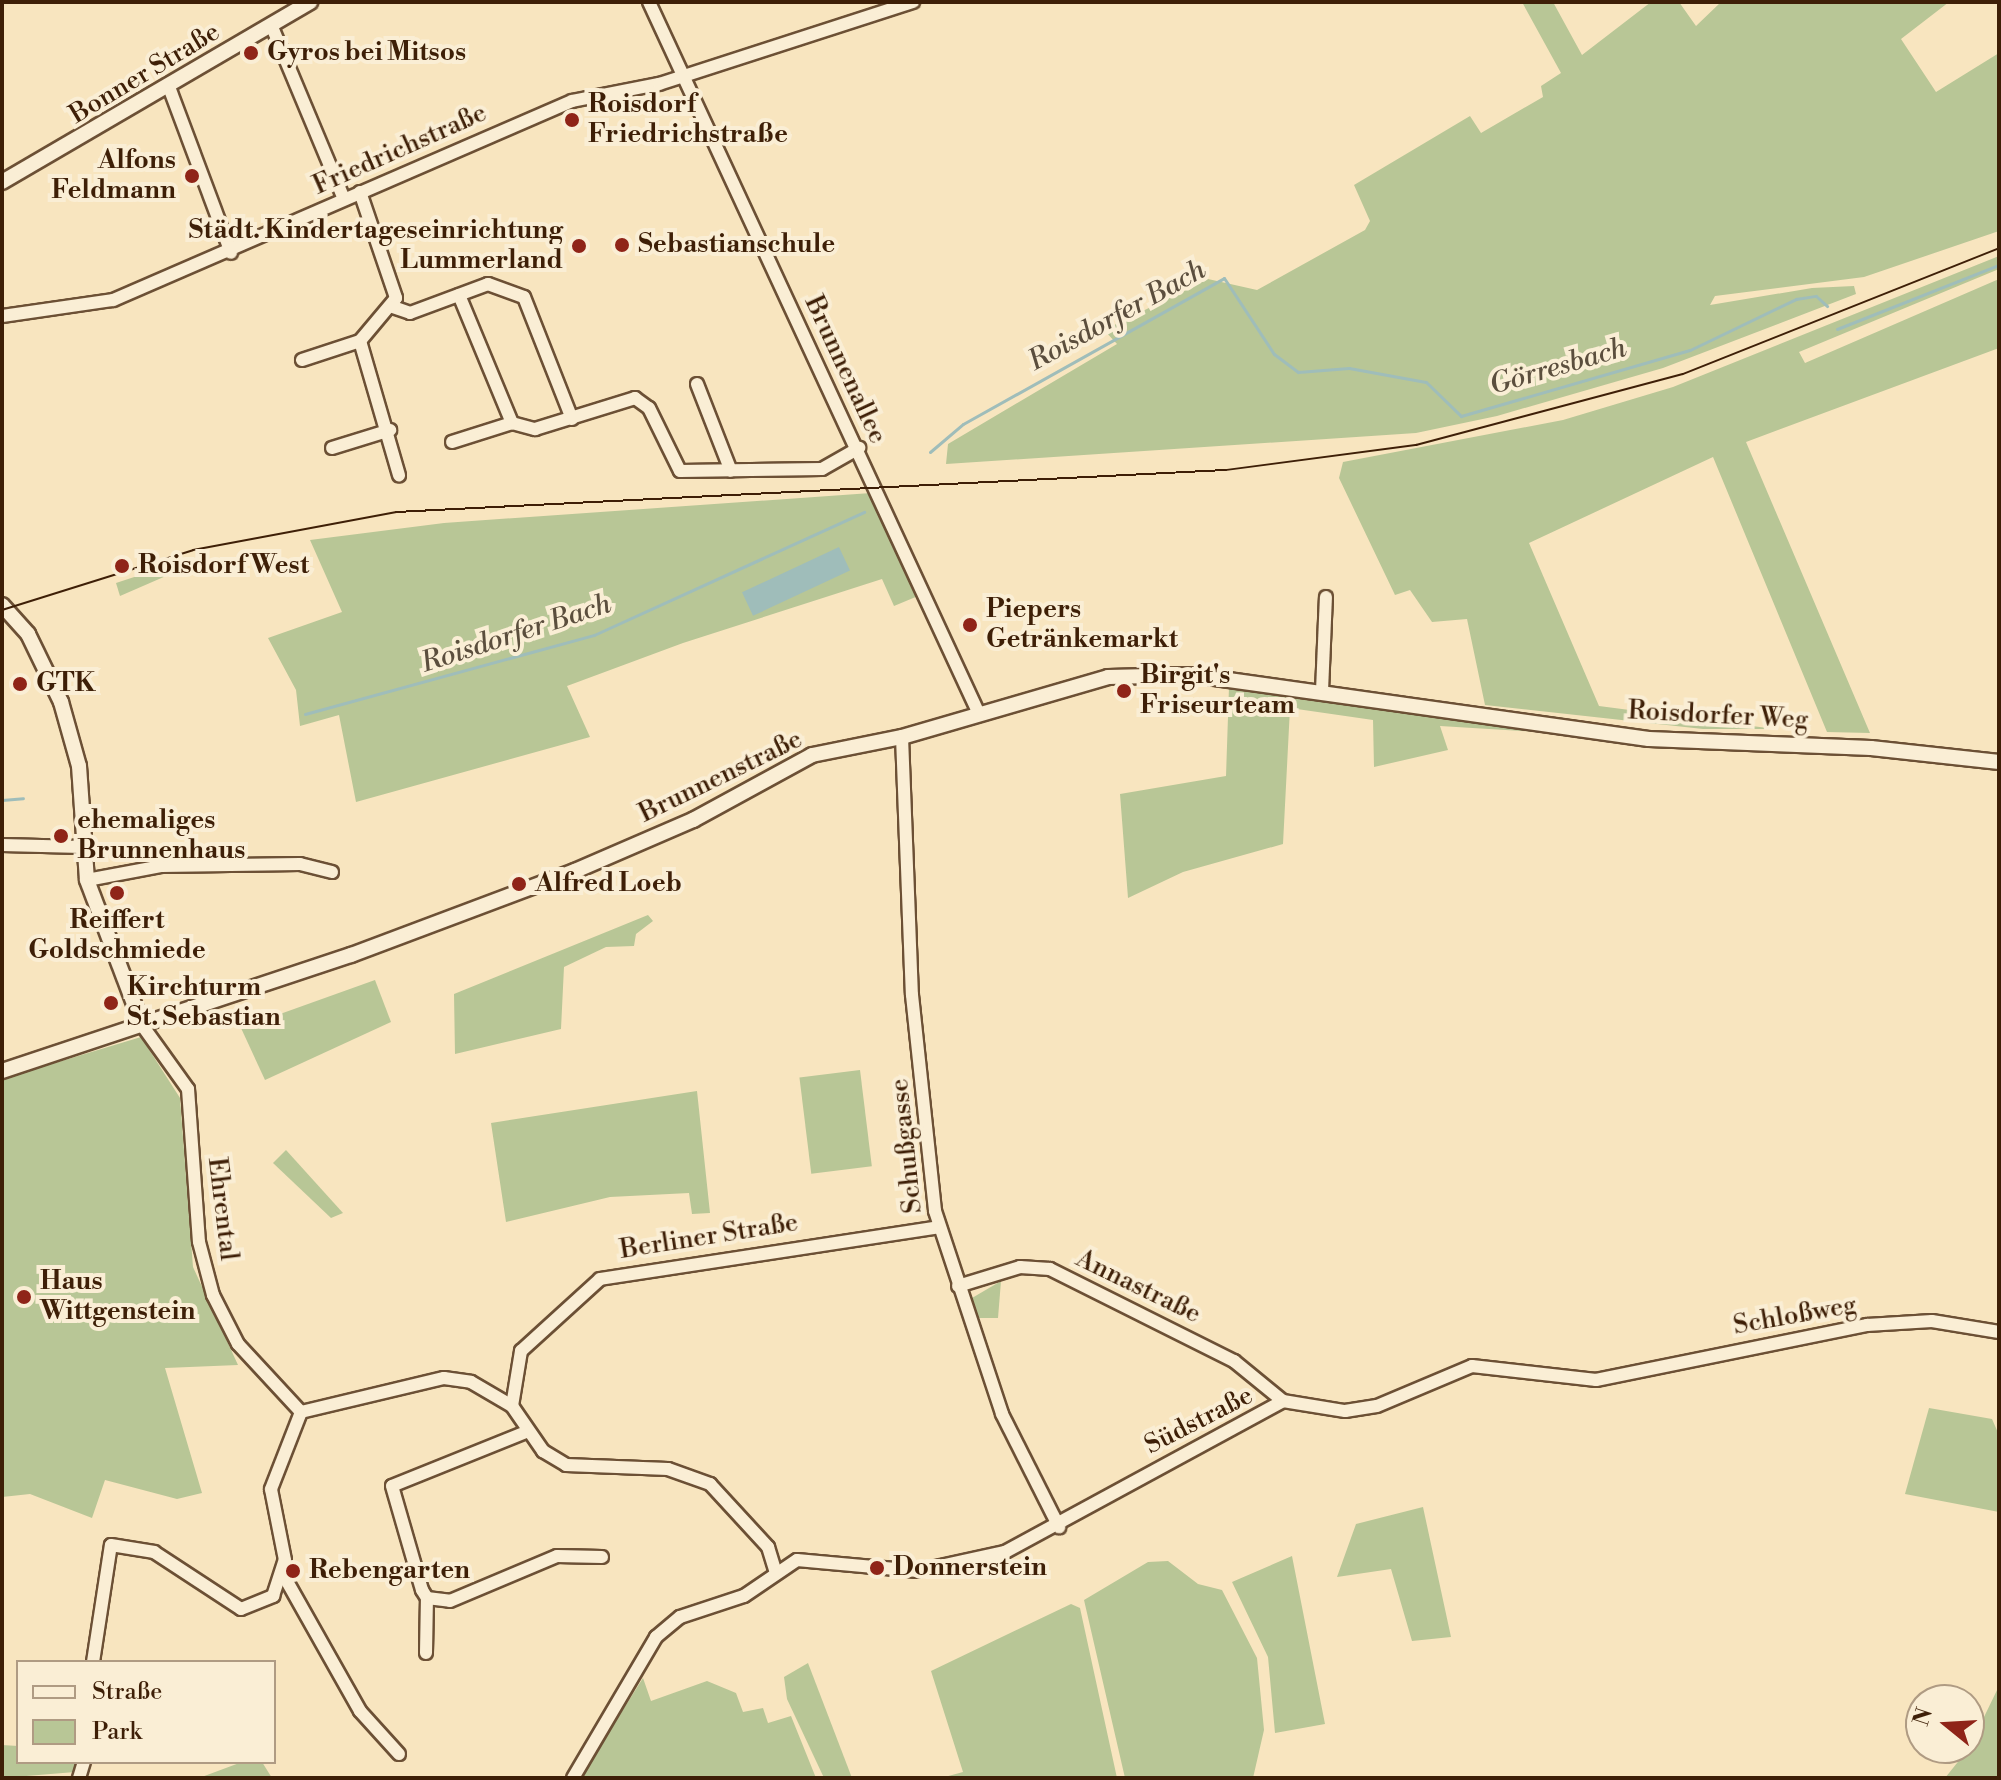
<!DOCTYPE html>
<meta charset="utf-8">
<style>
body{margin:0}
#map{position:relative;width:2001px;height:1780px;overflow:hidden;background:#f8e5bf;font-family:"Libre Bodoni",serif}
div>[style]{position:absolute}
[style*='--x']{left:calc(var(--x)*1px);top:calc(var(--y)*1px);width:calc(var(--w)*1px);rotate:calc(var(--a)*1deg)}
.green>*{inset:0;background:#b8c696;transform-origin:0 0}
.water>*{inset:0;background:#9fbdba;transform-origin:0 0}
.stream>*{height:3px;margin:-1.5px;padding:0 1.5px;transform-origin:1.5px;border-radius:1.5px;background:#9fbdba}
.roads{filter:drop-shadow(2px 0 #6c5035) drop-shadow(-2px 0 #6c5035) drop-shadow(0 2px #6c5035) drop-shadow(0 -2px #6c5035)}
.minor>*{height:12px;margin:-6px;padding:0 6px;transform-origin:6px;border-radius:6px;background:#faeed5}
.tertiary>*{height:14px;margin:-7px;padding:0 7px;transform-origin:7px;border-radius:7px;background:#faeed5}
.tram>*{height:2px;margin:-1px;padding:0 1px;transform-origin:1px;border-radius:1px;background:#3e1f07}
.dots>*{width:22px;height:22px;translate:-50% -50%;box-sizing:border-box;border:4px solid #faeed5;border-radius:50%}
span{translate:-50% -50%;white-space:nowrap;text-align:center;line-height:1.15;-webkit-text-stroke:8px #faeed5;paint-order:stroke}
.poi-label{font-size:26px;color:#3e1f07;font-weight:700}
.left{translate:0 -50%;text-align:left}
.right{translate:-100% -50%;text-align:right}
.street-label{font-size:26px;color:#3e1f07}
.water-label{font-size:28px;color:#5b4e3d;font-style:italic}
.frame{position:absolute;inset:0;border:4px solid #3e1f07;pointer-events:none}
.legend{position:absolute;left:16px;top:1660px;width:260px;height:104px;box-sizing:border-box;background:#faeed5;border:2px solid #af9b83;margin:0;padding:10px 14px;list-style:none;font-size:24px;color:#3e1f07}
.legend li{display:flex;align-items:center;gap:16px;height:40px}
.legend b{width:40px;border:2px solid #af9b83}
.north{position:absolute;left:1905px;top:1684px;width:80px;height:80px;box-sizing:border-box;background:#faeed5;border:2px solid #af9b83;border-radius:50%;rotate:288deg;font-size:22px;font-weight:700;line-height:32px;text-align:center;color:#3e1f07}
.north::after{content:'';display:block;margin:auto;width:28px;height:36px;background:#8f2418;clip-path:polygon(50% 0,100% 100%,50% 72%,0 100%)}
</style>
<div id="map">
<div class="green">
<div style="clip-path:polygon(1522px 2px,1553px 2px,1582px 55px,1651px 2px,1679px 2px,1696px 26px,1721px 2px,1949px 2px,1901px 39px,1936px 92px,1999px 53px,1999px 231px,1864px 277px,1715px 296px,1710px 305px,1812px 288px,1854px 286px,1856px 294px,1663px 368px,1497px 416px,1416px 433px,946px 464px,948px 444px,1117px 344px,1104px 330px,1208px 279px,1257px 290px,1365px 230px,1370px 221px,1354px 185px,1470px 116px,1481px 133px,1543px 97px,1541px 86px,1561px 73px)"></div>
<div style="clip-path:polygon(1999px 256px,1999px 269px,1799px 352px,1805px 363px,1999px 279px,1999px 348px,1746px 442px,1870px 733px,1827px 732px,1713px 457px,1529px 543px,1599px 706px,1775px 729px,1703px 729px,1485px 705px,1467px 619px,1432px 622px,1410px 590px,1395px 595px,1339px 478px,1343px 462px,1563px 420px,1673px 387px)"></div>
<div style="clip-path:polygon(871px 493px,918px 596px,894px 606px,882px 579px,683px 643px,567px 686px,590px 737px,356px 802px,339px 715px,300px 726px,296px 690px,268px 638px,342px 612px,310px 540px,444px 523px)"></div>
<div style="clip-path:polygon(186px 560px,189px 566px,120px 596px,116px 583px)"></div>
<div style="clip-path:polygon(1229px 687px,1556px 733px,1440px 726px,1448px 750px,1374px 767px,1373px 720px,1290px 708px,1283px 844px,1183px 872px,1128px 898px,1120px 794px,1226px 776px)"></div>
<div style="clip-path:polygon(648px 915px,653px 921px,636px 934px,634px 946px,606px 947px,564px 967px,561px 1029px,455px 1054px,454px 994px)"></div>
<div style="clip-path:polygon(375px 980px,391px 1022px,265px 1080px,241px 1028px)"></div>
<div style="clip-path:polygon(141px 1037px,180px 1098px,193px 1267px,238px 1365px,165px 1368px,202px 1493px,177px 1499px,105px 1480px,92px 1518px,30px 1494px,2px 1497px,2px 1079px)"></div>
<div style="left:860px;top:1070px;width:97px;height:61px;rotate:83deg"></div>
<div style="clip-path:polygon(697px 1091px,710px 1213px,692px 1214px,689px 1193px,610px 1197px,506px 1222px,491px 1123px)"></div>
<div style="clip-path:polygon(286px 1150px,343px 1213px,331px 1218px,273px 1163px)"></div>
<div style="clip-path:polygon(1001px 1281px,998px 1318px,978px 1318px,972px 1298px)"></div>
<div style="clip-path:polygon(1929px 1408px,1992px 1419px,1999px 1435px,1999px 1512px,1905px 1494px)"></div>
<div style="clip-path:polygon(1423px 1507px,1451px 1637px,1412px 1641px,1391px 1569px,1337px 1577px,1356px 1524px)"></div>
<div style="clip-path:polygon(1292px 1556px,1325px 1724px,1275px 1733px,1268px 1657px,1232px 1582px)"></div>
<div style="clip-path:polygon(1168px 1561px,1198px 1584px,1222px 1590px,1257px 1658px,1264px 1730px,1253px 1778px,1125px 1778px,1084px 1600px,1148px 1562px)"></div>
<div style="clip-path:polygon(1071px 1604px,1080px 1608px,1117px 1778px,941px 1778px,963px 1772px,931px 1671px)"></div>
<div style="clip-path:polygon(808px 1663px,852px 1778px,824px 1778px,787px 1699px,784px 1677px)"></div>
<div style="clip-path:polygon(643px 1678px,651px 1701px,707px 1681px,736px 1693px,743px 1712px,763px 1708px,768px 1723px,791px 1716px,816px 1778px,573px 1778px,583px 1773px)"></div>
<div style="clip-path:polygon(1999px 1686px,1999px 1778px,1945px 1778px,1969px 1748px)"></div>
<div style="clip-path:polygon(2px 1745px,18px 1746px,18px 1762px,77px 1762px,75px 1772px,2px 1778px)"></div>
<div style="clip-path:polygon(242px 1762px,262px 1762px,272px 1778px,199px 1778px)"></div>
</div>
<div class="water">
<div style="left:839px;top:547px;width:26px;height:107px;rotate:65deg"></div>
</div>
<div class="stream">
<div style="--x:1837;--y:329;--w:174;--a:-21.6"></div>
<div style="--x:930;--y:452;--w:43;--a:-40.3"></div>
<div style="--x:963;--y:424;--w:299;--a:-29.2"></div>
<div style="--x:1224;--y:278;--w:91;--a:56.7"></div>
<div style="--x:1274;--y:354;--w:30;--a:37"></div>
<div style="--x:1298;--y:372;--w:51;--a:-4.5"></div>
<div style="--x:1349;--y:368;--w:78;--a:10.3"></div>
<div style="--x:1426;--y:382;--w:49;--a:44.2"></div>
<div style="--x:1461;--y:416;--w:238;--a:-16.1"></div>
<div style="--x:1690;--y:350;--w:118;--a:-25.7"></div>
<div style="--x:1796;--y:299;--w:20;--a:-9"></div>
<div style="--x:1816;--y:296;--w:15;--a:42"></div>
<div style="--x:305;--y:714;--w:300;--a:-15.3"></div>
<div style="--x:594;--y:635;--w:297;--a:-24.5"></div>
<div style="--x:2;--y:800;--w:21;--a:-5"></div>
</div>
<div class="roads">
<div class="minor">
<div style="--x:649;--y:2;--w:785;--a:65.13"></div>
<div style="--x:272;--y:27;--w:186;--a:67.3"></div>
<div style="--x:169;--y:87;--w:177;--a:69.5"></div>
<div style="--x:360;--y:192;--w:112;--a:71.2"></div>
<div style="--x:396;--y:298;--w:56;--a:129.9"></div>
<div style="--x:360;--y:341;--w:140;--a:73.8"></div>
<div style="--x:459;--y:295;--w:139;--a:67.5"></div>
<div style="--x:393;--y:307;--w:18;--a:19"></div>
<div style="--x:410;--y:313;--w:83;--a:-20.4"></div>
<div style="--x:488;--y:284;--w:38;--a:20"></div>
<div style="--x:524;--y:297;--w:131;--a:68.5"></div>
<div style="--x:2;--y:316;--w:112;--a:-8.2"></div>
<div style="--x:113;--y:300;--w:500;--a:-23.44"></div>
<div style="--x:572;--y:101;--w:89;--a:-11.1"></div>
<div style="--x:659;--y:84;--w:267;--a:-17.9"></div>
<div style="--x:302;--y:360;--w:61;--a:-18.1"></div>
<div style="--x:697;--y:384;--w:93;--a:68.7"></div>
<div style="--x:452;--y:442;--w:63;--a:-17.6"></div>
<div style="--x:512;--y:423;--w:24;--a:15"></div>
<div style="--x:535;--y:429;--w:105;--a:-17.2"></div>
<div style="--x:635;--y:398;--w:17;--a:36"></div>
<div style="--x:649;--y:408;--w:70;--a:63.8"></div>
<div style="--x:680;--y:471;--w:142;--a:-0.8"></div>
<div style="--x:822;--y:469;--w:43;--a:-29.6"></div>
<div style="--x:332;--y:448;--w:61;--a:-17.2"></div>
<div style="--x:1322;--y:691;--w:94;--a:-87.6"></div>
<div style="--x:902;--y:737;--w:258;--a:87.8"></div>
<div style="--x:912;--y:995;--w:217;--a:83.9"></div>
<div style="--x:935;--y:1211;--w:214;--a:71.7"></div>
<div style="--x:1002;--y:1414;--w:127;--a:63.2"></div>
<div style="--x:2;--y:845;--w:80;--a:1.4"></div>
<div style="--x:87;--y:880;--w:75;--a:-10.7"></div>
<div style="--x:161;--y:866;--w:139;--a:-0.8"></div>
<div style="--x:300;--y:864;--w:33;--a:14"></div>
<div style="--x:142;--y:1025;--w:79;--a:54.3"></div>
<div style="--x:188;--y:1089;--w:153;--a:85.9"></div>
<div style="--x:199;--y:1242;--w:55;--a:75.2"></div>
<div style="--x:213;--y:1295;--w:55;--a:63"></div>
<div style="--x:238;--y:1344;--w:93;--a:47.2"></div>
<div style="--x:958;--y:1286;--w:65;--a:-17"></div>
<div style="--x:1020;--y:1267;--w:30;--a:4"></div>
<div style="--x:1050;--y:1269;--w:206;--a:26.6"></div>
<div style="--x:1234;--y:1361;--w:63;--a:39.2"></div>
<div style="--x:1283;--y:1401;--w:63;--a:9.2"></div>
<div style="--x:1345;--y:1411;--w:32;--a:-9"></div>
<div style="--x:1377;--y:1406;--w:103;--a:-22.8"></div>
<div style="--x:1472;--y:1366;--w:125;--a:6.4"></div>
<div style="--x:1596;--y:1380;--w:277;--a:-11.5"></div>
<div style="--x:1867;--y:1325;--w:65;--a:-3.5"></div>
<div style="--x:1932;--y:1321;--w:68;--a:9.3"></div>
<div style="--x:512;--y:1406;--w:56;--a:-80.7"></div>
<div style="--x:521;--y:1351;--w:107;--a:-42.3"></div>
<div style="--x:600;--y:1279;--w:343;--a:-8.7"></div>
<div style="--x:301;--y:1412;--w:147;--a:-13.4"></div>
<div style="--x:444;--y:1378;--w:27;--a:8"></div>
<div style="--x:471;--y:1382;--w:48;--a:30.3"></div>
<div style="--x:512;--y:1406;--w:55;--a:55.4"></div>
<div style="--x:543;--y:1451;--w:27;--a:31"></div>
<div style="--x:566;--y:1465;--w:102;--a:2.2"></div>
<div style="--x:668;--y:1469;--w:45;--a:19.7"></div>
<div style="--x:710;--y:1484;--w:86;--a:47.4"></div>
<div style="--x:768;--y:1547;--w:27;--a:73"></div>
<div style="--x:526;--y:1432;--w:144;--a:158.1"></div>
<div style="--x:392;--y:1486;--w:108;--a:73.9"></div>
<div style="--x:422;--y:1590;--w:9;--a:58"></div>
<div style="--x:427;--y:1598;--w:23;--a:7"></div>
<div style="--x:450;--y:1601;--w:116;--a:-22.8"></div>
<div style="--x:557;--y:1556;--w:45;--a:1.3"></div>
<div style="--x:284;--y:1576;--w:155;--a:60.6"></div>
<div style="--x:360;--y:1711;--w:58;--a:47.8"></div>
<div style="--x:426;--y:1653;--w:55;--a:-89"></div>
<div style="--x:93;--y:1662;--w:118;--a:-81.3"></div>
<div style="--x:111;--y:1545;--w:44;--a:9.2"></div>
<div style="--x:154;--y:1552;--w:104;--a:33.2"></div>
<div style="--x:241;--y:1609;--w:35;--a:-22"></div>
<div style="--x:273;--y:1596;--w:38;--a:-72"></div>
<div style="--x:285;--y:1560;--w:72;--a:-101.2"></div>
<div style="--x:271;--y:1489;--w:83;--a:-68.7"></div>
<div style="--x:79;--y:1778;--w:17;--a:-73"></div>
<div style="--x:573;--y:1778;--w:164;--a:-59.5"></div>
<div style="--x:656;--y:1637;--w:31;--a:-40"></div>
<div style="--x:680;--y:1617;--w:67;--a:-18.2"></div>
<div style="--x:744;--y:1596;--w:64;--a:-34.2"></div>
<div style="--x:797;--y:1560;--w:121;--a:5.2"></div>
<div style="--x:917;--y:1571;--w:90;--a:-12.2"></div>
<div style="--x:1005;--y:1552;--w:316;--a:-28.5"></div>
</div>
<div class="tertiary">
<div style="--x:2;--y:182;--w:357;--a:-30.3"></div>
<div style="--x:2;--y:605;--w:39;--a:48"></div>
<div style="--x:28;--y:634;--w:76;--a:64.1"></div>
<div style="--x:61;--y:702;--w:66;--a:74.3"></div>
<div style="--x:79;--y:766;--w:114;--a:86"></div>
<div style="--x:87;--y:880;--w:155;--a:69.2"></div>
<div style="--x:2;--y:1071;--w:368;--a:-18.4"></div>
<div style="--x:351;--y:955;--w:239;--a:-20.6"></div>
<div style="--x:575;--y:871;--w:129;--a:-23.4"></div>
<div style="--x:693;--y:820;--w:136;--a:-28.6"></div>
<div style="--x:812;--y:755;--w:92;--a:-11.3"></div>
<div style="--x:902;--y:737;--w:215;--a:-16.2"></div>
<div style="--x:1108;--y:677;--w:85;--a:-1.3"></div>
<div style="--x:1193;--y:675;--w:460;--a:8"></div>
<div style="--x:1649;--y:739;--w:222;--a:2.3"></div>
<div style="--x:1871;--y:748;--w:129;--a:6.2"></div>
</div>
</div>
<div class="tram">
<div style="--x:2;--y:610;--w:200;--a:-17.4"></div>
<div style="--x:193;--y:550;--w:207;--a:-10.6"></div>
<div style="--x:396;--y:512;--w:831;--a:-2.9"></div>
<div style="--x:1226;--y:470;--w:192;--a:-7.5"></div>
<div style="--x:1416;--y:445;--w:276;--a:-14.9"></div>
<div style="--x:1683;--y:374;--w:340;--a:-21.7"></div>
</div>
<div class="dots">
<div style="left:251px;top:53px;background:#8f2418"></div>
<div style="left:572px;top:120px;background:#8f2418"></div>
<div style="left:192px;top:176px;background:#8f2418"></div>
<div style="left:622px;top:245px;background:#8f2418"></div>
<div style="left:579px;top:246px;background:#8f2418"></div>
<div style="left:122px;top:566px;background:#8f2418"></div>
<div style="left:970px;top:625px;background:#8f2418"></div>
<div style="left:20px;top:684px;background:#8f2418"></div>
<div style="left:1124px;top:691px;background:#8f2418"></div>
<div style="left:61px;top:836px;background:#8f2418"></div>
<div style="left:519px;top:884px;background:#8f2418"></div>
<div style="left:117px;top:893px;background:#8f2418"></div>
<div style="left:111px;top:1003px;background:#8f2418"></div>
<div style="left:24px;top:1297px;background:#8f2418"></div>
<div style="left:877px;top:1568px;background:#8f2418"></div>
<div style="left:293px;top:1571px;background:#8f2418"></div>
</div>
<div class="poi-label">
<span class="left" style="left:267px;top:53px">Gyros bei Mitsos</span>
<span class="left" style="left:588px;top:120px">Roisdorf<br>Friedrichstraße</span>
<span class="right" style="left:176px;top:176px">Alfons<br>Feldmann</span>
<span class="right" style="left:563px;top:246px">Städt. Kindertageseinrichtung<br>Lummerland</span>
<span class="left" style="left:638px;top:245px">Sebastianschule</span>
<span class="left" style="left:138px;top:566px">Roisdorf West</span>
<span class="left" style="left:986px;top:625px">Piepers<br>Getränkemarkt</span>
<span class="left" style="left:1140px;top:691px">Birgit's<br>Friseurteam</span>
<span class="left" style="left:36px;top:684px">GTK</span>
<span class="left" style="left:77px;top:836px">ehemaliges<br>Brunnenhaus</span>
<span class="left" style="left:535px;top:884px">Alfred Loeb</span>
<span style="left:117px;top:936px">Reiffert<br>Goldschmiede</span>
<span class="left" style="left:127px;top:1003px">Kirchturm<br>St. Sebastian</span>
<span class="left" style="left:40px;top:1297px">Haus<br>Wittgenstein</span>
<span class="left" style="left:893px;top:1568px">Donnerstein</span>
<span class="left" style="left:309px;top:1571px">Rebengarten</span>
</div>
<div class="street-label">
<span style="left:145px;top:74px;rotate:-31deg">Bonner Straße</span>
<span style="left:400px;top:150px;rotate:-24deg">Friedrichstraße</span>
<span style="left:845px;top:370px;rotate:65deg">Brunnenallee</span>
<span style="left:1718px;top:716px;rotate:3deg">Roisdorfer Weg</span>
<span style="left:721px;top:777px;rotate:-26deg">Brunnenstraße</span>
<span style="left:907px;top:1146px;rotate:-96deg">Schußgasse</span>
<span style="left:222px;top:1209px;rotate:83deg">Ehrental</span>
<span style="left:709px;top:1237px;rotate:-9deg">Berliner Straße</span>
<span style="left:1138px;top:1287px;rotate:26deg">Annastraße</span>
<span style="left:1795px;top:1316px;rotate:-10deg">Schloßweg</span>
<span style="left:1199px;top:1421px;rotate:-27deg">Südstraße</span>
</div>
<div class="water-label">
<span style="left:1117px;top:316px;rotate:-29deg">Roisdorfer Bach</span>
<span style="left:1558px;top:367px;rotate:-16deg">Görresbach</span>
<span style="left:516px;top:634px;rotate:-18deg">Roisdorfer Bach</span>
</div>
<div class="frame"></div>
<ul class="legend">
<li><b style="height:10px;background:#faeed5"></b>Straße</li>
<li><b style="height:22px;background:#b8c696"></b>Park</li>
</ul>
<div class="north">N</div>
</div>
